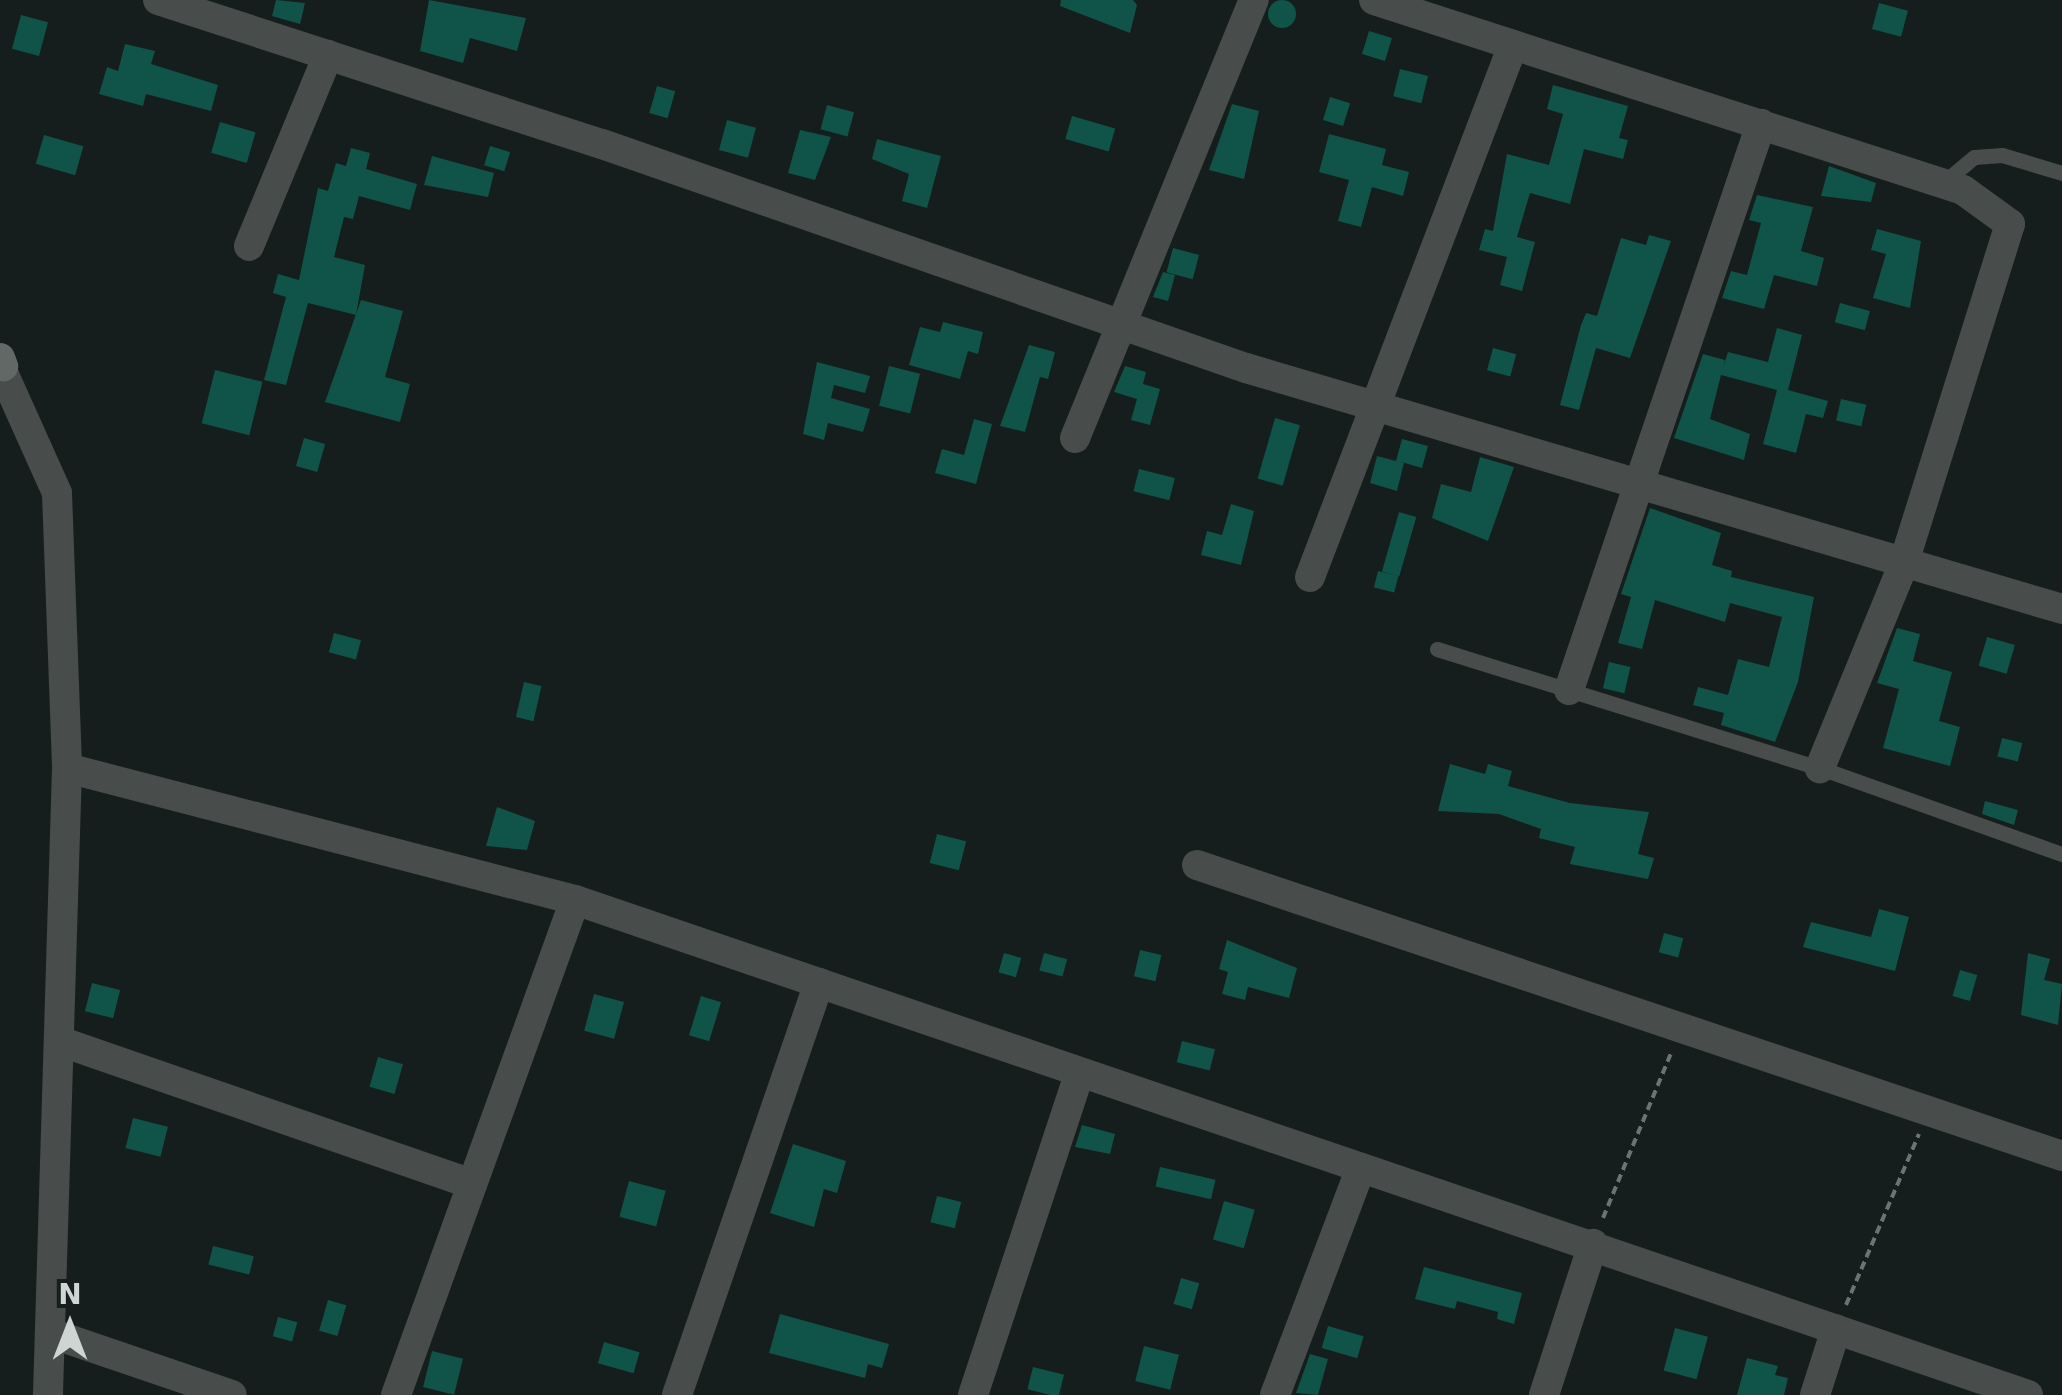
<!DOCTYPE html>
<style>
body{margin:0}
#map{position:relative;width:2062px;height:1395px;overflow:hidden;background:#151e1c;font-family:"DejaVu Sans",sans-serif}
div>[style]{position:absolute}
[style*='--x']{left:calc(var(--x)*1px);top:calc(var(--y)*1px);width:calc(var(--w)*1px);rotate:calc(var(--a)*1deg)}
.building>*{inset:0;background:#105348;transform-origin:0 0}
.round{border-radius:50%}
.path>*{height:4px;margin-top:-2px;transform-origin:0;background:repeating-linear-gradient(90deg,#6c7472 0 8px,transparent 0 13px)}
.lane>*{height:15px;margin:-7.5px;padding:0 7.5px;transform-origin:7.5px;border-radius:7.5px;background:#484c4b}
.street>*{height:30px;margin:-15px;padding:0 15px;transform-origin:15px;border-radius:15px;background:#484c4b}
.secondary>*{height:30px;margin:-15px;padding:0 15px;transform-origin:15px;border-radius:15px;background:#616866}
span{translate:-50% -50%;white-space:nowrap;text-align:center;line-height:1.15;-webkit-text-stroke:8px #151e1c;paint-order:stroke}
.north{position:absolute;left:20px;top:1275px;width:100px;height:100px;-webkit-text-stroke:8px #151e1c;paint-order:stroke;rotate:0deg;font-size:28px;font-weight:700;line-height:40px;text-align:center;color:#cfd5d3}
.north::after{content:'';display:block;margin:auto;width:35px;height:45px;background:#cfd5d3;clip-path:polygon(50% 0,100% 100%,50% 72%,0 100%)}
</style>
<div id="map">
<div class="building">
<div class="round" style="left:1268px;top:0;width:28px;height:28px"></div>
<div style="clip-path:polygon(276px 0,305px 3px,300px 24px,272px 16px)"></div>
<div style="clip-path:polygon(429px 0,526px 18px,517px 51px,470px 38px,463px 63px,420px 51px)"></div>
<div style="clip-path:polygon(1061px 0,1133px 0,1137px 5px,1130px 33px,1060px 6px)"></div>
<div style="left:1879px;top:3px;width:30px;height:27px;rotate:15deg"></div>
<div style="left:21px;top:15px;width:28px;height:35px;rotate:15deg"></div>
<div style="left:1369px;top:31px;width:24px;height:24px;rotate:17deg"></div>
<div style="clip-path:polygon(125px 44px,155px 51px,151px 64px,218px 85px,211px 111px,146px 94px,143px 106px,99px 94px,107px 67px,118px 71px)"></div>
<div style="left:1400px;top:69px;width:29px;height:28px;rotate:14deg"></div>
<div style="clip-path:polygon(1553px 85px,1628px 106px,1619px 138px,1628px 140px,1623px 159px,1584px 149px,1570px 204px,1530px 193px,1517px 237px,1535px 242px,1522px 291px,1500px 285px,1507px 257px,1479px 250px,1485px 229px,1493px 231px,1507px 154px,1549px 165px,1563px 114px,1547px 109px)"></div>
<div style="left:657px;top:86px;width:19px;height:28px;rotate:16deg"></div>
<div style="left:1330px;top:97px;width:21px;height:24px;rotate:17deg"></div>
<div style="clip-path:polygon(1232px 104px,1259px 111px,1244px 179px,1209px 170px)"></div>
<div style="left:827px;top:105px;width:28px;height:25px;rotate:15deg"></div>
<div style="left:1072px;top:116px;width:45px;height:24px;rotate:16deg"></div>
<div style="left:727px;top:120px;width:30px;height:31px;rotate:15deg"></div>
<div style="left:220px;top:122px;width:37px;height:32px;rotate:16deg"></div>
<div style="clip-path:polygon(800px 130px,831px 137px,815px 180px,788px 173px)"></div>
<div style="clip-path:polygon(1329px 134px,1386px 149px,1382px 165px,1409px 172px,1403px 196px,1372px 187px,1361px 227px,1338px 221px,1349px 180px,1319px 172px)"></div>
<div style="left:44px;top:135px;width:41px;height:30px;rotate:16deg"></div>
<div style="clip-path:polygon(877px 139px,941px 156px,927px 208px,902px 201px,909px 174px,872px 159px)"></div>
<div style="left:490px;top:146px;width:21px;height:20px;rotate:17deg"></div>
<div style="clip-path:polygon(351px 148px,370px 153px,366px 169px,417px 184px,410px 210px,359px 196px,353px 219px,344px 217px,334px 257px,365px 265px,356px 315px,308px 303px,286px 385px,264px 380px,286px 297px,273px 293px,278px 274px,299px 280px,318px 188px,328px 191px,336px 163px,346px 166px)"></div>
<div style="clip-path:polygon(432px 156px,494px 173px,488px 197px,424px 185px)"></div>
<div style="clip-path:polygon(1829px 166px,1876px 183px,1871px 202px,1821px 196px)"></div>
<div style="clip-path:polygon(1757px 195px,1813px 207px,1801px 251px,1824px 258px,1817px 286px,1774px 275px,1764px 309px,1722px 298px,1731px 271px,1747px 275px,1761px 223px,1749px 220px)"></div>
<div style="clip-path:polygon(1877px 229px,1921px 241px,1910px 308px,1873px 298px,1886px 254px,1871px 250px)"></div>
<div style="clip-path:polygon(1649px 235px,1671px 241px,1630px 358px,1596px 348px,1579px 410px,1560px 405px,1581px 325px,1586px 313px,1597px 316px,1621px 238px,1646px 245px)"></div>
<div style="left:1173px;top:248px;width:27px;height:25px;rotate:15deg"></div>
<div style="clip-path:polygon(1163px 272px,1175px 275px,1168px 301px,1153px 297px)"></div>
<div style="clip-path:polygon(361px 300px,403px 311px,385px 377px,410px 384px,400px 422px,325px 402px)"></div>
<div style="left:1840px;top:303px;width:31px;height:20px;rotate:15deg"></div>
<div style="clip-path:polygon(943px 322px,983px 332px,978px 354px,968px 351px,960px 379px,909px 365px,920px 327px,940px 332px)"></div>
<div style="clip-path:polygon(1777px 328px,1802px 335px,1788px 390px,1828px 401px,1823px 418px,1806px 414px,1796px 453px,1763px 444px,1777px 390px,1721px 375px,1710px 419px,1750px 434px,1744px 460px,1674px 438px,1703px 354px,1725px 360px,1723px 368px,1728px 352px,1768px 362px)"></div>
<div style="clip-path:polygon(1029px 345px,1055px 352px,1048px 379px,1040px 377px,1025px 432px,1000px 426px)"></div>
<div style="left:1493px;top:348px;width:24px;height:23px;rotate:15deg"></div>
<div style="clip-path:polygon(817px 362px,870px 376px,865px 393px,834px 385px,831px 398px,870px 409px,863px 432px,828px 423px,824px 440px,803px 434px)"></div>
<div style="left:889px;top:366px;width:32px;height:41px;rotate:14deg"></div>
<div style="clip-path:polygon(1125px 366px,1146px 372px,1143px 384px,1160px 389px,1150px 425px,1131px 420px,1137px 399px,1114px 392px)"></div>
<div style="left:215px;top:370px;width:49px;height:55px;rotate:14deg"></div>
<div style="left:1841px;top:399px;width:26px;height:22px;rotate:13deg"></div>
<div style="left:1275px;top:418px;width:26px;height:63px;rotate:16deg"></div>
<div style="clip-path:polygon(974px 419px,992px 424px,976px 484px,935px 473px,942px 449px,964px 455px)"></div>
<div style="left:304px;top:438px;width:22px;height:29px;rotate:16deg"></div>
<div style="clip-path:polygon(1402px 439px,1428px 446px,1422px 468px,1398px 461px,1404px 463px,1397px 491px,1370px 483px,1377px 456px,1396px 461px)"></div>
<div style="clip-path:polygon(1480px 457px,1514px 467px,1488px 541px,1432px 518px,1441px 484px,1471px 492px)"></div>
<div style="left:1139px;top:469px;width:37px;height:23px;rotate:14deg"></div>
<div style="clip-path:polygon(1231px 504px,1254px 511px,1241px 565px,1201px 555px,1207px 531px,1222px 535px)"></div>
<div style="clip-path:polygon(1650px 508px,1721px 533px,1712px 565px,1732px 571px,1731px 577px,1814px 597px,1798px 682px,1775px 742px,1721px 725px,1724px 713px,1693px 705px,1698px 687px,1728px 695px,1738px 659px,1769px 667px,1782px 617px,1730px 603px,1725px 622px,1655px 600px,1642px 649px,1618px 643px,1631px 597px,1621px 594px)"></div>
<div style="left:1399px;top:512px;width:18px;height:62px;rotate:16deg"></div>
<div style="left:1378px;top:571px;width:21px;height:17px;rotate:14deg"></div>
<div style="clip-path:polygon(1897px 628px,1920px 634px,1913px 661px,1952px 672px,1939px 721px,1960px 727px,1950px 766px,1883px 748px,1899px 689px,1877px 683px)"></div>
<div style="left:334px;top:633px;width:28px;height:20px;rotate:15deg"></div>
<div style="left:1987px;top:637px;width:29px;height:30px;rotate:16deg"></div>
<div style="left:1609px;top:662px;width:22px;height:27px;rotate:13deg"></div>
<div style="left:524px;top:682px;width:18px;height:36px;rotate:13deg"></div>
<div style="left:2002px;top:738px;width:21px;height:19px;rotate:14deg"></div>
<div style="clip-path:polygon(1450px 764px,1485px 774px,1488px 764px,1512px 771px,1508px 786px,1570px 803px,1649px 812px,1638px 854px,1654px 858px,1648px 879px,1570px 864px,1575px 847px,1539px 838px,1541px 829px,1499px 814px,1438px 811px)"></div>
<div style="clip-path:polygon(1985px 801px,2018px 810px,2014px 825px,1982px 814px)"></div>
<div style="clip-path:polygon(497px 807px,535px 821px,527px 850px,486px 846px)"></div>
<div style="left:937px;top:834px;width:30px;height:30px;rotate:14deg"></div>
<div style="clip-path:polygon(1879px 909px,1909px 917px,1895px 971px,1803px 947px,1811px 922px,1871px 937px)"></div>
<div style="left:1664px;top:933px;width:20px;height:20px;rotate:15deg"></div>
<div style="clip-path:polygon(1227px 940px,1297px 968px,1289px 998px,1248px 987px,1245px 1000px,1222px 994px,1228px 972px,1219px 969px)"></div>
<div style="left:1140px;top:950px;width:22px;height:27px;rotate:13deg"></div>
<div style="left:1004px;top:953px;width:18px;height:20px;rotate:16deg"></div>
<div style="left:1044px;top:953px;width:24px;height:18px;rotate:15deg"></div>
<div style="clip-path:polygon(2028px 953px,2050px 959px,2044px 980px,2062px 984px,2058px 1025px,2021px 1015px)"></div>
<div style="left:1960px;top:970px;width:18px;height:27px;rotate:16deg"></div>
<div style="left:92px;top:983px;width:29px;height:29px;rotate:14deg"></div>
<div style="left:594px;top:994px;width:31px;height:38px;rotate:15deg"></div>
<div style="left:701px;top:996px;width:21px;height:41px;rotate:17deg"></div>
<div style="left:1182px;top:1041px;width:34px;height:22px;rotate:14deg"></div>
<div style="left:378px;top:1057px;width:26px;height:31px;rotate:16deg"></div>
<div style="left:133px;top:1118px;width:36px;height:31px;rotate:14deg"></div>
<div style="clip-path:polygon(1082px 1125px,1115px 1134px,1110px 1154px,1075px 1147px)"></div>
<div style="clip-path:polygon(793px 1144px,846px 1161px,837px 1193px,824px 1189px,814px 1227px,770px 1213px)"></div>
<div style="left:1160px;top:1167px;width:57px;height:20px;rotate:13deg"></div>
<div style="left:629px;top:1181px;width:38px;height:37px;rotate:15deg"></div>
<div style="left:937px;top:1196px;width:25px;height:27px;rotate:14deg"></div>
<div style="left:1224px;top:1201px;width:32px;height:40px;rotate:16deg"></div>
<div style="left:213px;top:1246px;width:42px;height:19px;rotate:14deg"></div>
<div style="clip-path:polygon(1424px 1267px,1522px 1293px,1514px 1324px,1497px 1319px,1498px 1312px,1457px 1301px,1455px 1309px,1415px 1299px)"></div>
<div style="left:1181px;top:1278px;width:19px;height:27px;rotate:16deg"></div>
<div style="left:328px;top:1300px;width:19px;height:32px;rotate:16deg"></div>
<div style="clip-path:polygon(780px 1314px,889px 1344px,882px 1368px,868px 1364px,865px 1378px,769px 1353px)"></div>
<div style="left:278px;top:1317px;width:20px;height:20px;rotate:15deg"></div>
<div style="left:1328px;top:1326px;width:37px;height:23px;rotate:16deg"></div>
<div style="left:1675px;top:1328px;width:34px;height:44px;rotate:15deg"></div>
<div style="left:604px;top:1342px;width:37px;height:22px;rotate:16deg"></div>
<div style="left:1144px;top:1346px;width:36px;height:36px;rotate:14deg"></div>
<div style="left:432px;top:1351px;width:32px;height:37px;rotate:14deg"></div>
<div style="clip-path:polygon(1310px 1354px,1328px 1359px,1318px 1395px,1296px 1393px)"></div>
<div style="clip-path:polygon(1747px 1358px,1778px 1366px,1775px 1375px,1788px 1378px,1784px 1395px,1737px 1395px)"></div>
<div style="left:1033px;top:1367px;width:32px;height:23px;rotate:14deg"></div>
</div>
<div class="path">
<div style="--x:1603;--y:1218;--w:181;--a:-67.6"></div>
<div style="--x:1846;--y:1305;--w:186;--a:-66.9"></div>
</div>
<div class="lane">
<div style="--x:1943;--y:183;--w:40;--a:-40"></div>
<div style="--x:1974;--y:157;--w:28;--a:-4"></div>
<div style="--x:2002;--y:155;--w:63;--a:16.7"></div>
<div style="--x:1437;--y:649;--w:401;--a:17.3"></div>
<div style="--x:1820;--y:768;--w:257;--a:19.6"></div>
</div>
<div class="street">
<div style="--x:158;--y:0;--w:467;--a:18"></div>
<div style="--x:602;--y:144;--w:682;--a:19.18"></div>
<div style="--x:1246;--y:368;--w:851;--a:16.45"></div>
<div style="--x:1374;--y:0;--w:619;--a:17.88"></div>
<div style="--x:1963;--y:190;--w:58;--a:35.9"></div>
<div style="--x:2010;--y:224;--w:355;--a:107.4"></div>
<div style="--x:1904;--y:563;--w:222;--a:112.3"></div>
<div style="--x:249;--y:246;--w:207;--a:-67.5"></div>
<div style="--x:0;--y:366;--w:139;--a:65.8"></div>
<div style="--x:57;--y:493;--w:275;--a:87.9"></div>
<div style="--x:67;--y:768;--w:627;--a:91.74"></div>
<div style="--x:1075;--y:438;--w:473;--a:-67.8"></div>
<div style="--x:1310;--y:577;--w:569;--a:-69.11"></div>
<div style="--x:1569;--y:690;--w:598;--a:-71.26"></div>
<div style="--x:67;--y:768;--w:525;--a:14.57"></div>
<div style="--x:575;--y:900;--w:1535;--a:18.81"></div>
<div style="--x:1197;--y:865;--w:913;--a:18.59"></div>
<div style="--x:59;--y:1041;--w:437;--a:19.1"></div>
<div style="--x:50;--y:1333;--w:192;--a:18.8"></div>
<div style="--x:396;--y:1395;--w:526;--a:-70.12"></div>
<div style="--x:677;--y:1395;--w:436;--a:-71"></div>
<div style="--x:973;--y:1395;--w:340;--a:-71.7"></div>
<div style="--x:1275;--y:1395;--w:243;--a:-69.3"></div>
<div style="--x:1544;--y:1395;--w:159;--a:-72"></div>
<div style="--x:1815;--y:1395;--w:69;--a:-72.3"></div>
</div>
<div class="secondary">
<div style="--x:0;--y:358;--w:9;--a:69"></div>
</div>
<div class="north">N</div>
</div>
